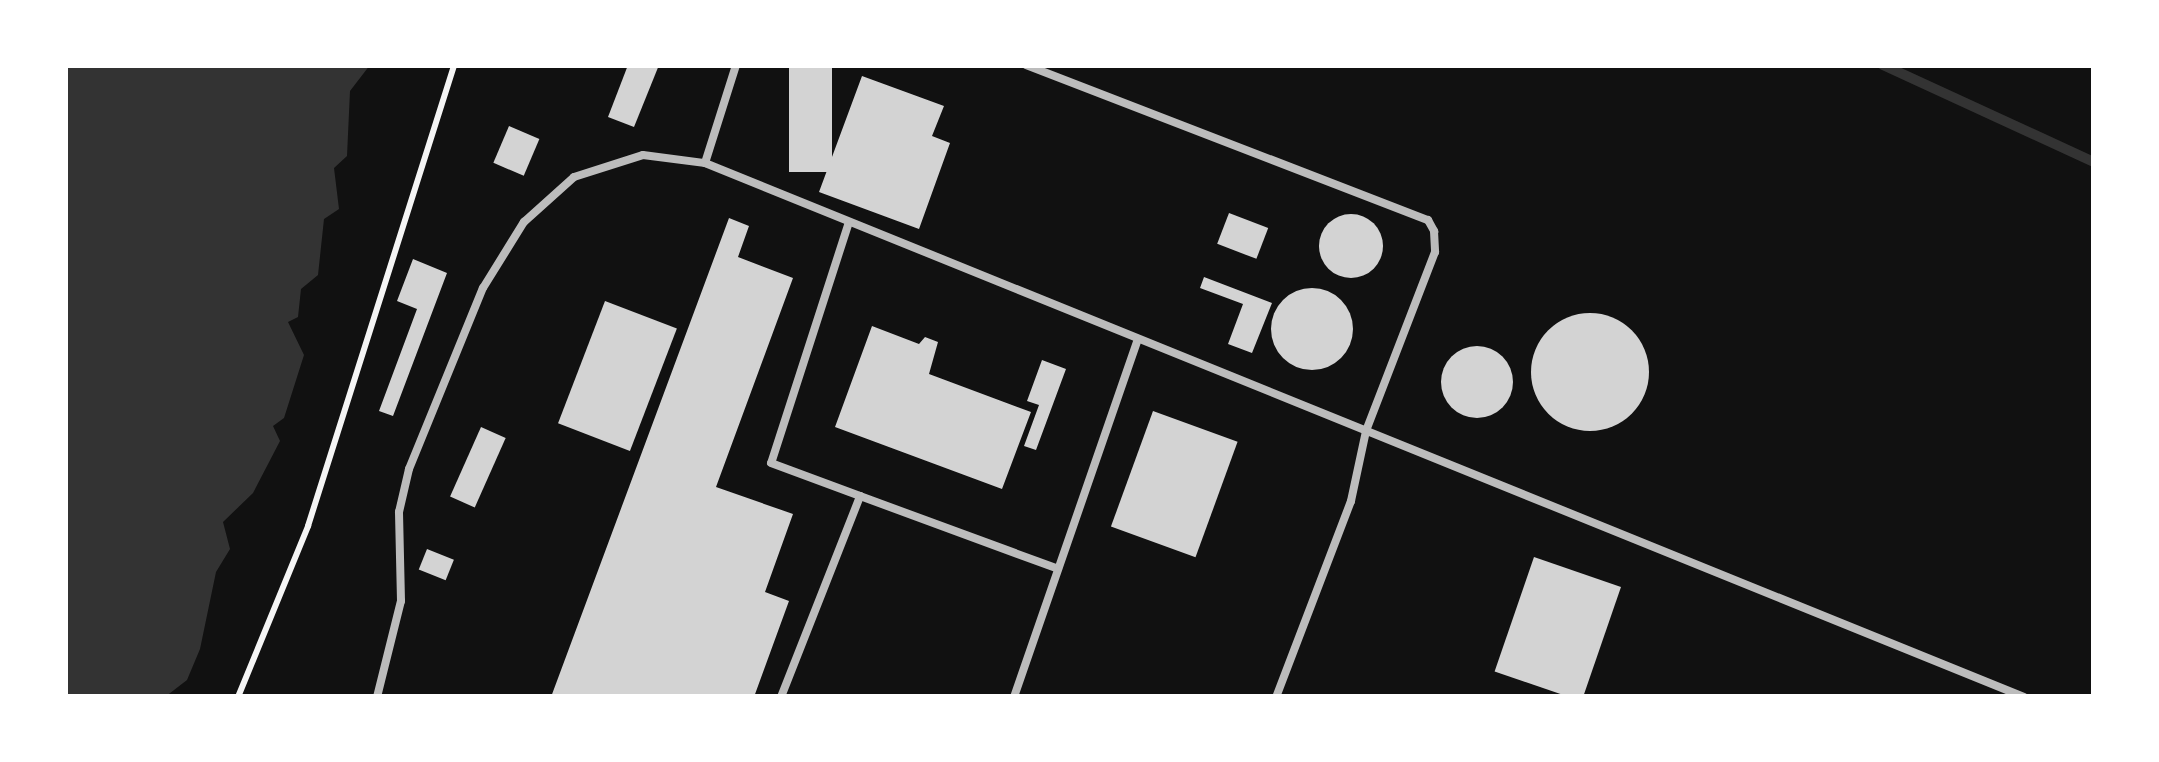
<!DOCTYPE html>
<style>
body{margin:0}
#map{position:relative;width:2159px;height:762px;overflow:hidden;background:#111;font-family:"Work Sans",sans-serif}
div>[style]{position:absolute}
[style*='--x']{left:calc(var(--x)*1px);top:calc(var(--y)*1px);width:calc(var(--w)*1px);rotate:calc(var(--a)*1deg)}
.water>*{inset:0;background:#333}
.stream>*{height:10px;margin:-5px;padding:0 5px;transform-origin:5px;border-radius:5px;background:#333}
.building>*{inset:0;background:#d3d3d3;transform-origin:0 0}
.round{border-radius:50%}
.path>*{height:6px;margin:-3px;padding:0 3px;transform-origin:3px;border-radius:3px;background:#f5f5f5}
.service>*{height:8px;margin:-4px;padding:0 4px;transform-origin:4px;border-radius:4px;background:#bcbcbc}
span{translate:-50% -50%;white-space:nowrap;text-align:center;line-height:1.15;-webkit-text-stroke:8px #fff;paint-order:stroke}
.frame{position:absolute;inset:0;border:68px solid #fff;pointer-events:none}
</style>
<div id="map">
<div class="water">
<div style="clip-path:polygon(65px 65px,370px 65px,350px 91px,347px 156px,334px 168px,339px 209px,324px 219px,318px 275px,301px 289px,298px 317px,288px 322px,304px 355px,284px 418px,273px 426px,280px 441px,253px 493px,223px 522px,230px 549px,216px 572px,200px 649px,187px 680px,165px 697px,65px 697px)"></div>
</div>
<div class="stream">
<div style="--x:1883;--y:65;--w:232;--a:24.7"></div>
</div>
<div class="building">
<div style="clip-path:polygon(628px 65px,659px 65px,634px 127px,608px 117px)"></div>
<div style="left:789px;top:65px;width:43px;height:107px"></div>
<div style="clip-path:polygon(862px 76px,944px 106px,932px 136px,950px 143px,919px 229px,819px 192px)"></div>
<div style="left:509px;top:126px;width:33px;height:40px;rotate:23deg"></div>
<div style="left:1229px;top:213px;width:42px;height:33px;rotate:21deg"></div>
<div class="round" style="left:1319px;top:214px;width:64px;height:64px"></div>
<div style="clip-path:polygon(729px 218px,749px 226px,738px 257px,793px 278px,716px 487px,793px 514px,765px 592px,789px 601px,754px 697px,551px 697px)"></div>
<div style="clip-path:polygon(413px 259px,447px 273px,393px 416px,379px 411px,417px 309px,397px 301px)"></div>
<div style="clip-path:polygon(1204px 277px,1272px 303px,1252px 353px,1228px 344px,1243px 304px,1200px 288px)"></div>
<div class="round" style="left:1271px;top:288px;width:82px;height:82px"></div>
<div style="left:605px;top:301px;width:77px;height:131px;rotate:21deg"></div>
<div class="round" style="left:1531px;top:313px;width:118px;height:118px"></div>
<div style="clip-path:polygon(872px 326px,919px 344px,925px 337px,938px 342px,929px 374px,1031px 412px,1002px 489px,835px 427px)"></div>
<div class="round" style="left:1441px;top:346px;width:72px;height:72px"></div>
<div style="clip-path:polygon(1042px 360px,1066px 369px,1036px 450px,1024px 446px,1039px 405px,1027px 401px)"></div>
<div style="left:1153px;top:411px;width:90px;height:123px;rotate:20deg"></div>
<div style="left:481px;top:427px;width:27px;height:76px;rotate:24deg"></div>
<div style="left:427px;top:549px;width:29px;height:22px;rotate:22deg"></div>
<div style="left:1534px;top:557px;width:92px;height:121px;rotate:19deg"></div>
</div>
<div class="path">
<div style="--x:238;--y:697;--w:185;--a:-67.7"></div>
<div style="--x:308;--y:526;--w:484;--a:-72.4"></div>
</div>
<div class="service">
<div style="--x:1026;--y:65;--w:431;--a:21.1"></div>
<div style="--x:1428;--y:220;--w:13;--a:61"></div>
<div style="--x:1434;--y:231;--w:21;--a:87"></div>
<div style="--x:1435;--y:252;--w:192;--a:111.1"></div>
<div style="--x:1366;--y:431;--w:72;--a:102.1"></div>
<div style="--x:1351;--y:501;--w:210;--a:110.9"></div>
<div style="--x:705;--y:163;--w:103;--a:-72.4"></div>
<div style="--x:849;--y:222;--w:253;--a:107.9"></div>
<div style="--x:771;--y:463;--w:95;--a:20.3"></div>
<div style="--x:377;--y:697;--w:99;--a:-76"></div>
<div style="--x:401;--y:601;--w:89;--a:-91.3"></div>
<div style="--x:399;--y:512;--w:44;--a:-76.9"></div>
<div style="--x:409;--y:469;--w:196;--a:-67.8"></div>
<div style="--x:483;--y:288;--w:78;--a:-58.2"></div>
<div style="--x:524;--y:222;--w:67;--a:-42"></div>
<div style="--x:574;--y:177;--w:72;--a:-17.7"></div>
<div style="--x:643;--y:155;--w:63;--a:7.4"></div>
<div style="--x:705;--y:163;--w:1423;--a:22.04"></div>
<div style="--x:781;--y:697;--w:216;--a:-68.5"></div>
<div style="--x:860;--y:496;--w:211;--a:20.2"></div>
<div style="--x:1014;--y:697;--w:379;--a:-70.9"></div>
</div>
<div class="frame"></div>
</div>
